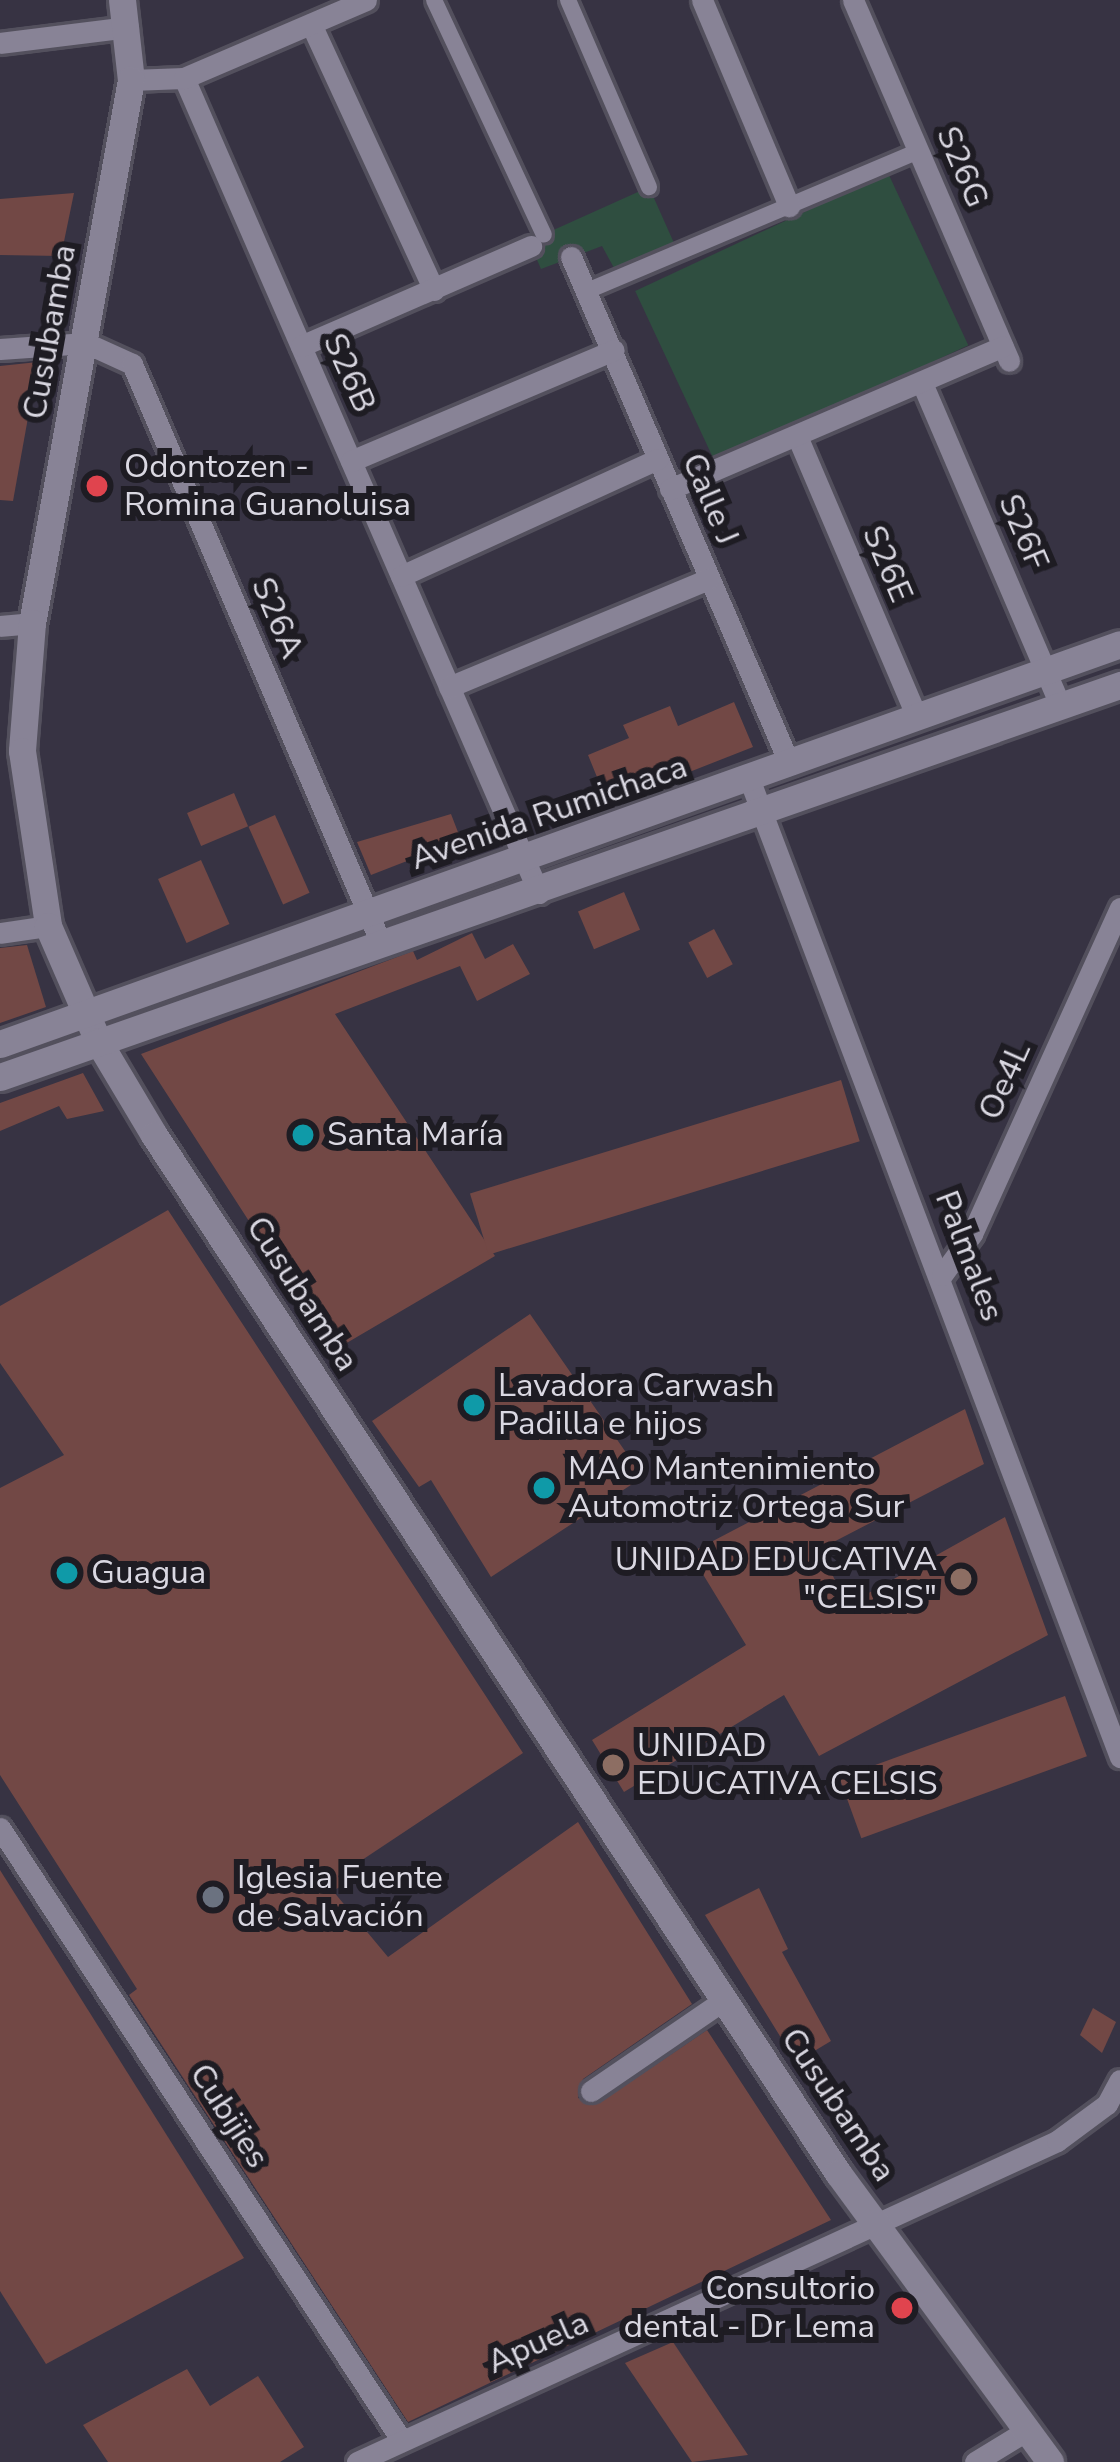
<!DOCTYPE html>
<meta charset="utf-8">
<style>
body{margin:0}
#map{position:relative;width:1120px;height:2462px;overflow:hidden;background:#373343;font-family:"Nunito Sans",sans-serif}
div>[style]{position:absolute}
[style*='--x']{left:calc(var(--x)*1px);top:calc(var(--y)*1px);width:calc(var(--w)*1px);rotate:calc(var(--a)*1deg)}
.green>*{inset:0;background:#2f4e40;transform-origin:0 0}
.building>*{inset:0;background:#724845;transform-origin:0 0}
.roads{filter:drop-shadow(3px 0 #53505d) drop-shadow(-3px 0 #53505d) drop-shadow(0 3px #53505d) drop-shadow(0 -3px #53505d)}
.pedestrian>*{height:16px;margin:-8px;padding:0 8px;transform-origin:8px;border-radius:8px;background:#888396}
.minor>*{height:21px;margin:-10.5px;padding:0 10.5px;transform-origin:10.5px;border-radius:10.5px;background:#888396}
.tertiary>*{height:27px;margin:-13.5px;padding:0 13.5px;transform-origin:13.5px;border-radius:13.5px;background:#888396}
.dots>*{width:33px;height:33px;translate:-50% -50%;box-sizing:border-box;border:6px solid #1e1c23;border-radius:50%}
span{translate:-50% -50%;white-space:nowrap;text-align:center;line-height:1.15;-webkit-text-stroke:12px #1e1c23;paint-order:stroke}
.street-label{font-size:33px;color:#dad8e2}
.poi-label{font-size:33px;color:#dad8e2}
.left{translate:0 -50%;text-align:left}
.right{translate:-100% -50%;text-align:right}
</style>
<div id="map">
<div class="green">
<div style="left:888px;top:173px;width:190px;height:279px;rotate:65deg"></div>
<div style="clip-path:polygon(649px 187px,674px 243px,614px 268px,602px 246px,541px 269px,529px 241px)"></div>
</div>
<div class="building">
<div style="clip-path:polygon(74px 193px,61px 256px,0 255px,0 199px)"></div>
<div style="clip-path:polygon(38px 362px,13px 501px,0 500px,0 366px)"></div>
<div style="clip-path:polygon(734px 702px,753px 747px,608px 804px,588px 755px,629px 738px,623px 725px,670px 706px,678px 726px)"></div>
<div style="left:234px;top:793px;width:36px;height:51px;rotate:67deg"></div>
<div style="clip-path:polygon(451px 814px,461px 840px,371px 875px,357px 842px)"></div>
<div style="left:275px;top:815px;width:85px;height:29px;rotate:66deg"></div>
<div style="left:201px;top:860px;width:70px;height:47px;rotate:66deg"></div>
<div style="left:624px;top:892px;width:41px;height:50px;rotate:67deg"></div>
<div style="left:714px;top:929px;width:40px;height:29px;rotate:62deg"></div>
<div style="clip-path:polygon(472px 933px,485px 959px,513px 944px,530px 974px,477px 1001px,460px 966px,335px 1014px,495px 1256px,333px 1351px,141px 1054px,413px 951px,417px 960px)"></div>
<div style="clip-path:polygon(27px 945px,46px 1007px,0 1023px,0 948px)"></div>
<div style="clip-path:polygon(83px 1073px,104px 1111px,67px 1119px,59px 1106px,0 1131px,0 1103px)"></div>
<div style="left:841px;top:1080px;width:64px;height:388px;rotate:73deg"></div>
<div style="clip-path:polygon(168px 1210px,523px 1753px,338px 1876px,343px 1885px,333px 1891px,388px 1957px,578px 1822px,692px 2004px,583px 2079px,578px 2098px,599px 2103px,707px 2030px,831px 2220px,408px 2422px,129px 1995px,137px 1989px,0 1775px,0 1488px,64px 1455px,0 1363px,0 1306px)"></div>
<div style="clip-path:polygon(530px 1314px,643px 1477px,491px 1577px,431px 1480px,419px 1487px,372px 1421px)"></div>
<div style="clip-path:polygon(965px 1409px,984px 1464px,820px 1549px,847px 1605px,1005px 1517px,1048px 1635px,819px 1756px,784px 1695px,624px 1792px,592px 1740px,746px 1645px,690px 1553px)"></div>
<div style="left:1065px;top:1696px;width:64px;height:240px;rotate:70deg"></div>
<div style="clip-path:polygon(0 1870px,244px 2258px,46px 2364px,0 2291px)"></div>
<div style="clip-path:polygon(759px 1888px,788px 1949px,782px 1952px,831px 2041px,796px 2062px,705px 1915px)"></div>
<div style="clip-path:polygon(1093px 2008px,1116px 2022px,1102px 2053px,1080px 2035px)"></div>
<div style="clip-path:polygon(673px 2342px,748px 2455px,692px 2462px,625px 2363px)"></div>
<div style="clip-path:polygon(187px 2369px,210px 2406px,258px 2376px,304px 2447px,280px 2462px,108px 2462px,83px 2425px)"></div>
</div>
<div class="roads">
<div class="pedestrian">
<div style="--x:434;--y:0;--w:259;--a:64.9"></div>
<div style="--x:568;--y:0;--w:204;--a:66.6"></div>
<div style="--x:587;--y:291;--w:360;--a:-22.9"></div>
</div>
<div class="minor">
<div style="--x:702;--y:0;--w:224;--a:67.1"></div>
<div style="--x:853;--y:0;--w:393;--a:66.6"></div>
<div style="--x:311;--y:24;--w:293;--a:65.2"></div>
<div style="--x:0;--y:43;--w:129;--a:-7.1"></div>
<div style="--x:184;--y:78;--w:889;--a:66.46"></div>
<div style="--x:131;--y:80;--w:53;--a:-2.2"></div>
<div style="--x:184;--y:78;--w:198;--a:-23.2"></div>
<div style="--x:571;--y:257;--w:553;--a:66.68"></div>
<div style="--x:301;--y:346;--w:251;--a:-23.5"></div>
<div style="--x:0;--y:349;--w:86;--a:-4"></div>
<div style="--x:86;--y:343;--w:51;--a:24.5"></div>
<div style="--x:132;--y:364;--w:633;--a:66.75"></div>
<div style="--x:922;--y:383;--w:353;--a:66.8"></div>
<div style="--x:797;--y:436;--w:306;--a:66.9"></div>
<div style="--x:351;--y:461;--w:285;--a:-22.9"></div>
<div style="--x:670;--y:489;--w:362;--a:-23.2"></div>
<div style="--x:401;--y:576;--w:282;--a:-24.5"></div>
<div style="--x:0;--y:626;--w:32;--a:-5"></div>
<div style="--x:449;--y:687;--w:281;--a:-22.6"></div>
<div style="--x:750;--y:781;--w:1044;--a:69.24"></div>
<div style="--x:0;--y:933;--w:49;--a:-8.3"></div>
<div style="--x:942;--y:1275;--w:51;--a:-53.8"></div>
<div style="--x:972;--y:1234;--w:358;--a:-65.6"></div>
<div style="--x:0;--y:1828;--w:733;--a:56.74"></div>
<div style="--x:591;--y:2091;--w:161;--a:-34.4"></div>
<div style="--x:357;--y:2462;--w:770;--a:-24.63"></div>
<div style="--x:1057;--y:2141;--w:62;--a:-36.5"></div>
<div style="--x:1107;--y:2104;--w:27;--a:-62"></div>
<div style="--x:975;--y:2462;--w:60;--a:-31.3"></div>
</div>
<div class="tertiary">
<div style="--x:122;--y:0;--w:81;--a:83.6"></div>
<div style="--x:131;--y:80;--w:552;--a:100.33"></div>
<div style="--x:32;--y:623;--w:128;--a:94.5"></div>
<div style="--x:22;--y:751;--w:177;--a:81.5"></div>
<div style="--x:48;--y:926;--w:125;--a:66.5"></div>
<div style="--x:98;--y:1041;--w:109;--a:59.2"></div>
<div style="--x:154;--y:1135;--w:1243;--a:56.62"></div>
<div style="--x:838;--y:2173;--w:358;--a:53.7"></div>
<div style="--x:0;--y:1044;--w:1189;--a:-19.65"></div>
<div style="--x:0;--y:1077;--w:1187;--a:-19.29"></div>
</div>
</div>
<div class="dots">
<div style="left:97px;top:486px;background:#e0444e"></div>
<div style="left:303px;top:1135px;background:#0f9aa8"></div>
<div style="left:474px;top:1405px;background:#0f9aa8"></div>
<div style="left:544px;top:1488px;background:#0f9aa8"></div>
<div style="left:67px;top:1573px;background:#0f9aa8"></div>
<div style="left:961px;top:1579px;background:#8d6e63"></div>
<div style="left:613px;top:1765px;background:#8d6e63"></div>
<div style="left:213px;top:1897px;background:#6b7280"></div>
<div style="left:902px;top:2308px;background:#e0444e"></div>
</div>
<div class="street-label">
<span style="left:962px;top:167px;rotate:67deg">S26G</span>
<span style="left:50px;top:332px;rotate:-80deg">Cusubamba</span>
<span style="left:349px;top:373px;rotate:66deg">S26B</span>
<span style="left:710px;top:499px;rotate:67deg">Calle J</span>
<span style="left:1023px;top:532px;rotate:67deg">S26F</span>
<span style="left:887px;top:564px;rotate:67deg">S26E</span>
<span style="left:277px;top:618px;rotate:67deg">S26A</span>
<span style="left:549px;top:813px;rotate:-19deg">Avenida Rumichaca</span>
<span style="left:1005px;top:1081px;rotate:-66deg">Oe4L</span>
<span style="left:969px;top:1256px;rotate:69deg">Palmales</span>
<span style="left:302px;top:1294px;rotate:57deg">Cusubamba</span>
<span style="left:838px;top:2105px;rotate:56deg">Cusubamba</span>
<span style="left:229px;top:2116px;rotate:57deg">Cubijies</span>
<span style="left:538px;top:2343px;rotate:-24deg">Apuela</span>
</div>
<div class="poi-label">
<span class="left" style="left:124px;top:486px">Odontozen -<br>Romina Guanoluisa</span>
<span class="left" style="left:327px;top:1135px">Santa María</span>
<span class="left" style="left:498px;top:1405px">Lavadora Carwash<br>Padilla e hijos</span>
<span class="left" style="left:568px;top:1488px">MAO Mantenimiento<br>Automotriz Ortega Sur</span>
<span class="right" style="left:937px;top:1579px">UNIDAD EDUCATIVA<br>"CELSIS"</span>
<span class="left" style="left:91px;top:1573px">Guagua</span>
<span class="left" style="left:637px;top:1765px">UNIDAD<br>EDUCATIVA CELSIS</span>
<span class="left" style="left:237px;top:1897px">Iglesia Fuente<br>de Salvación</span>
<span class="right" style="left:875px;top:2308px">Consultorio<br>dental - Dr Lema</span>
</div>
</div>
